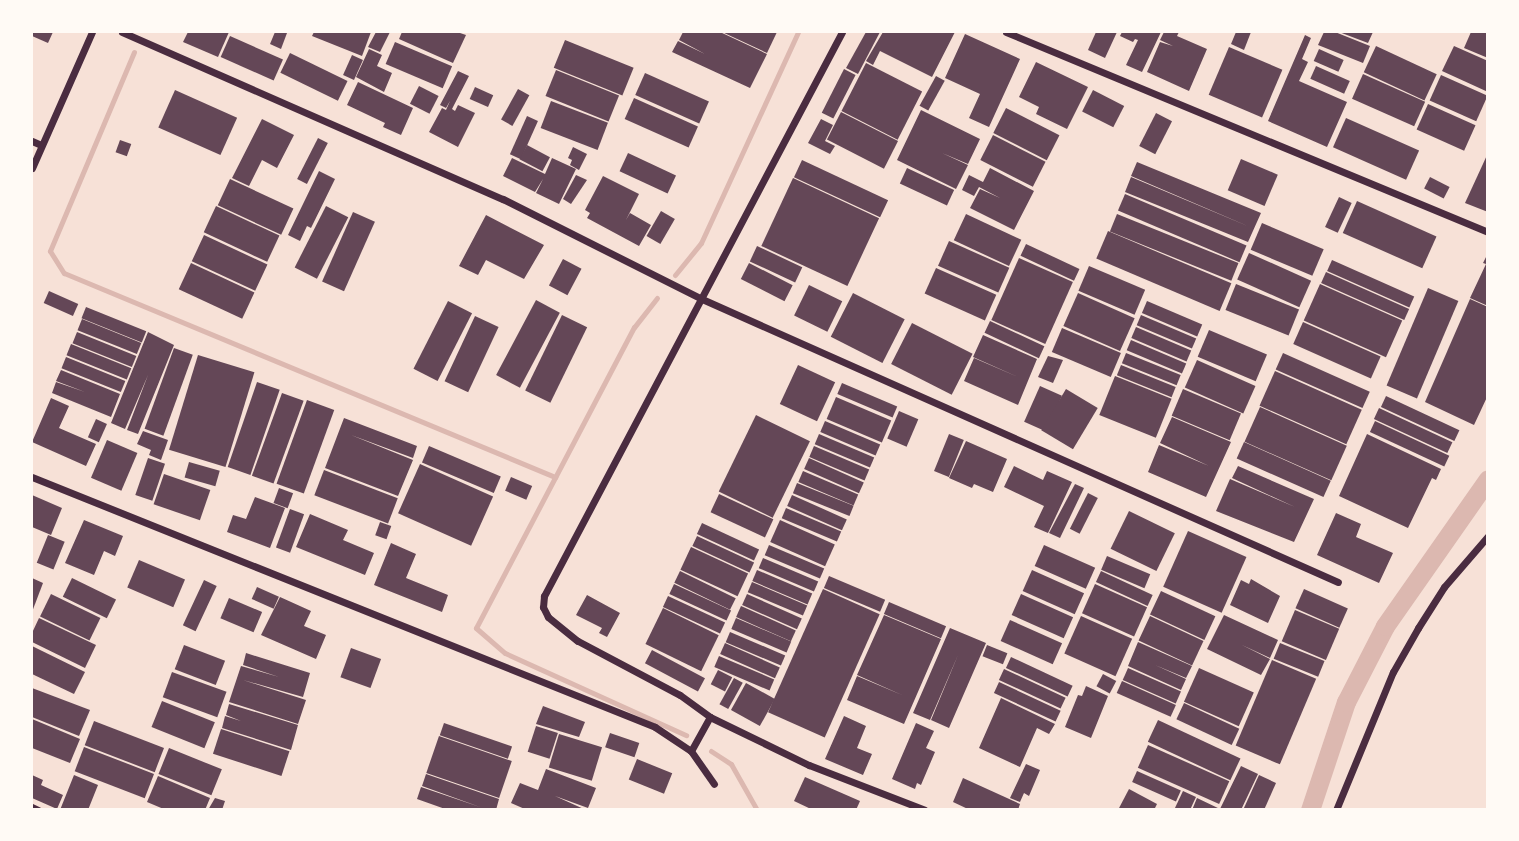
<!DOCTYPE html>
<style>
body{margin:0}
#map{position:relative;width:1519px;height:841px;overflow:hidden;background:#f7e1d7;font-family:Helvetica,sans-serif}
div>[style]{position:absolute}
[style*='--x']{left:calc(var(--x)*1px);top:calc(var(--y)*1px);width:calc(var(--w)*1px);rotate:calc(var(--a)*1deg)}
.stream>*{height:5px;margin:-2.5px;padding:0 2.5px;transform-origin:2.5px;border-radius:2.5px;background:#dcb8b0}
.canal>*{height:19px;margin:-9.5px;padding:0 9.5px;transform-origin:9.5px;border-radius:9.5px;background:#dcb8b0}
.building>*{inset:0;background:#644757;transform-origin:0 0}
.minor>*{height:7px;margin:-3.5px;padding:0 3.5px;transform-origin:3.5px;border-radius:3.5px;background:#4a2c40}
span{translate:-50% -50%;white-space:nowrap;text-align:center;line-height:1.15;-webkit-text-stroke:6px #fffaf5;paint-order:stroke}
.frame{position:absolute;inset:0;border:33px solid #fffaf5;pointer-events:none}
</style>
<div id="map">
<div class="stream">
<div style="--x:134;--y:52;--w:216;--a:112.9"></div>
<div style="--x:50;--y:251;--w:26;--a:58"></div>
<div style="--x:64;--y:273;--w:532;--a:22.56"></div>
<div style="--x:675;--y:275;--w:41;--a:-50.9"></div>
<div style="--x:701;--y:243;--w:232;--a:-65.3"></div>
<div style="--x:657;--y:298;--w:37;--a:128"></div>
<div style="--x:634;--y:327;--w:340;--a:117.7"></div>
<div style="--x:476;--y:628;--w:38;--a:41"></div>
<div style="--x:505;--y:653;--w:199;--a:24.4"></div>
<div style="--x:711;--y:751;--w:24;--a:33"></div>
<div style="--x:731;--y:764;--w:53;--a:60.5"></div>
</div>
<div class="canal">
<div style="--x:1310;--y:810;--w:114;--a:-71.6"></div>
<div style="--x:1346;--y:702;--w:85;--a:-62.8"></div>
<div style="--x:1385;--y:626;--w:179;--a:-55"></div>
</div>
<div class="building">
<div style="clip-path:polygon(32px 32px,53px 32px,48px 43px,32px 36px)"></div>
<div style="clip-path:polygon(188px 32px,229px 32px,218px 57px,183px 42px)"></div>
<div style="clip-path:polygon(275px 32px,287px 33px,281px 49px,270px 44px)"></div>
<div style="clip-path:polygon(314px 32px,371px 32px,362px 56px,312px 36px)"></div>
<div style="clip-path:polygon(376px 32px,390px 32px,380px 52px,368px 47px)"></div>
<div style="clip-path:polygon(402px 32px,457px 32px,466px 35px,453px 63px,399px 39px)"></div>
<div style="clip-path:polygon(683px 32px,720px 32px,767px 54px,750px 88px,672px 52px,678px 41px,705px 54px,679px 40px)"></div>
<div style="clip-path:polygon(722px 32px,777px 32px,767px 53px)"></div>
<div style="clip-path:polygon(866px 32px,880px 32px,858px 74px,846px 68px)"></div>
<div style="clip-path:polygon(883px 32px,955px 32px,932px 77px,880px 51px,873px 65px,866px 61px)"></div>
<div style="clip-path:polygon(1096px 32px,1117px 32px,1105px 58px,1088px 50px)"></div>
<div style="clip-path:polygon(1122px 32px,1161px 32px,1142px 72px,1126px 65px,1138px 40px,1135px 39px,1133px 42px,1120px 36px)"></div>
<div style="clip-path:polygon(1164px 32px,1179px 32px,1177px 36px,1207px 49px,1189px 91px,1147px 72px,1160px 42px,1173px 46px,1160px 40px)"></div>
<div style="clip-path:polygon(1236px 32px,1251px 32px,1244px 50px,1231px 44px)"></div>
<div style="clip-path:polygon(1324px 32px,1335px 32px,1370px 46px,1363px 63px,1318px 45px)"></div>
<div style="clip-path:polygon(1339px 32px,1373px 32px,1368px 43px)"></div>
<div style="clip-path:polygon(1471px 32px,1488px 32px,1488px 58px,1464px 48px)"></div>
<div style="clip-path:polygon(965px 34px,1020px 59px,989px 127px,969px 118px,980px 94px,945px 78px)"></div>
<div style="clip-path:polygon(1305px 35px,1311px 38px,1302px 59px,1308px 62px,1299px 81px,1347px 102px,1327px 147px,1268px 121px)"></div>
<div style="left:230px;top:36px;width:58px;height:23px;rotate:24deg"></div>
<div style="left:565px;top:40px;width:74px;height:30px;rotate:22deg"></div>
<div style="left:395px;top:42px;width:62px;height:24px;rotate:23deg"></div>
<div style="left:1376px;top:46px;width:67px;height:29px;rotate:25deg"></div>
<div style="clip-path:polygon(1454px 46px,1488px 61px,1488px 92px,1442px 71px)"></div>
<div style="left:1229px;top:47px;width:58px;height:52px;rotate:23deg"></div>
<div style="clip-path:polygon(369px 49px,382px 55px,377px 66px,392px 73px,384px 92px,356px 77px)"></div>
<div style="left:1319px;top:49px;width:27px;height:13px;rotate:24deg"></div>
<div style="left:290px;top:53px;width:64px;height:22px;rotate:26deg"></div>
<div style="left:352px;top:55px;width:12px;height:22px;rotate:24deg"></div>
<div style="clip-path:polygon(1036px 62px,1088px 87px,1067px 129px,1036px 114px,1039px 107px,1019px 97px)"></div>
<div style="left:866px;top:63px;width:63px;height:54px;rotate:27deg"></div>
<div style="left:1316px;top:66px;width:37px;height:14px;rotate:24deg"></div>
<div style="left:844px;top:69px;width:13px;height:49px;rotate:27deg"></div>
<div style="left:556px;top:70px;width:68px;height:28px;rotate:22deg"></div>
<div style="clip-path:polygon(458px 71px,469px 76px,452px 109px,455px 111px,458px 105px,475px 113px,458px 147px,429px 132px,442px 108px,446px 110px,450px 101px,446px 108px,440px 105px)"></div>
<div style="left:645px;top:73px;width:70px;height:24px;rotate:24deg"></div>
<div style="left:1363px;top:74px;width:68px;height:27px;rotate:24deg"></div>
<div style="left:1441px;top:75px;width:51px;height:28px;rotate:24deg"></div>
<div style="left:936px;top:76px;width:10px;height:34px;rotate:29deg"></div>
<div style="clip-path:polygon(358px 82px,413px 108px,401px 135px,383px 127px,385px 123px,347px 105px)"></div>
<div style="left:419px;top:86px;width:22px;height:20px;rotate:27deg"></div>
<div style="left:475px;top:87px;width:20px;height:13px;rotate:24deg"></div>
<div style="left:518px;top:89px;width:13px;height:35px;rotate:29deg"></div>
<div style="left:175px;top:90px;width:68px;height:41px;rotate:24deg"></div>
<div style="left:1093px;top:90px;width:35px;height:24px;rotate:27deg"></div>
<div style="left:634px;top:98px;width:70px;height:23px;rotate:24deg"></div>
<div style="left:551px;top:101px;width:61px;height:29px;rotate:21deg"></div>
<div style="left:1428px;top:104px;width:52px;height:28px;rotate:24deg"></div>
<div style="left:1006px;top:108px;width:60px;height:28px;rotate:27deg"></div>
<div style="clip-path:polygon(921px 110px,980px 139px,968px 164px,942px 153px,968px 165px,956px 189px,897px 160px)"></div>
<div style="left:841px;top:112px;width:64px;height:31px;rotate:27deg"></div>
<div style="left:1156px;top:113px;width:18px;height:37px;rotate:27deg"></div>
<div style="left:527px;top:116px;width:12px;height:42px;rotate:24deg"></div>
<div style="left:1346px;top:118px;width:80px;height:32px;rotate:24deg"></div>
<div style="clip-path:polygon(262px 119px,294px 135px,277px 168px,262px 160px,249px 186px,232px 178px)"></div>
<div style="clip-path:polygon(821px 119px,833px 125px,825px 141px,835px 146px,830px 154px,808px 143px)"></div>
<div style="left:993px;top:135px;width:59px;height:28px;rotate:27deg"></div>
<div style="left:318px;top:138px;width:11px;height:46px;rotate:27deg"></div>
<div style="left:120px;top:140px;width:12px;height:13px;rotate:20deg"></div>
<div style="left:527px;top:145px;width:26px;height:16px;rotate:28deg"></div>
<div style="clip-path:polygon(573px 147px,587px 154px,579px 170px,570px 165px,572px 160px,568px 158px)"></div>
<div style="left:628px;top:153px;width:53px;height:20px;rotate:25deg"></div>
<div style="clip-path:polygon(1488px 153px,1488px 212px,1465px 203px)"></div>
<div style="clip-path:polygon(512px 158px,545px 174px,552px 158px,576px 169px,559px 204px,536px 193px,543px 179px,535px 192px,503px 176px)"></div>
<div style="left:1241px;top:159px;width:40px;height:34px;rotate:23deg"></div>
<div style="left:802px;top:160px;width:95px;height:19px;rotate:25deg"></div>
<div style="clip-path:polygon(1137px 162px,1261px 213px,1248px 242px,1125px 192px,1131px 177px,1250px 227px,1131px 176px)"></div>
<div style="left:907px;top:168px;width:52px;height:17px;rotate:25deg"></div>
<div style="clip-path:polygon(990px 168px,1034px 191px,1014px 230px,970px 208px,980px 189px,1000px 198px,979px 187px,974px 196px,962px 190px,969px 175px,983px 182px)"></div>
<div style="clip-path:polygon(319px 171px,335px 179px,311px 228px,307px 226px,300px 241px,288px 235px)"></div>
<div style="clip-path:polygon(576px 175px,587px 180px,571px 204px,563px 199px)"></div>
<div style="clip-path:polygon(603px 176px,639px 194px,626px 220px,630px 213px,651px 225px,639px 246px,587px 218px,590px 213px,585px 210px)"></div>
<div style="left:1430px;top:177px;width:22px;height:13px;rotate:27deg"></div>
<div style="left:793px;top:178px;width:95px;height:75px;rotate:25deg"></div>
<div style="left:230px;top:179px;width:70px;height:29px;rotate:25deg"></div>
<div style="left:1125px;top:194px;width:132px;height:18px;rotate:23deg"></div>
<div style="left:1339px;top:197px;width:14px;height:33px;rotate:25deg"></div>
<div style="left:1357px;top:201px;width:87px;height:35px;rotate:24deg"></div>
<div style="left:216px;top:206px;width:70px;height:29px;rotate:25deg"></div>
<div style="left:326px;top:206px;width:25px;height:69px;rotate:27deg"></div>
<div style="left:661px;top:211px;width:16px;height:29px;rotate:30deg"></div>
<div style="left:353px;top:212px;width:24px;height:76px;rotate:24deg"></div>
<div style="left:966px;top:214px;width:61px;height:29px;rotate:25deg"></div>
<div style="left:1117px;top:214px;width:131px;height:19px;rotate:22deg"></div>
<div style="clip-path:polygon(486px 215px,544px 245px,524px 279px,486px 260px,478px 275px,459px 266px)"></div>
<div style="left:1262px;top:223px;width:67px;height:29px;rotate:23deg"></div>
<div style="left:1108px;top:231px;width:134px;height:30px;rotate:23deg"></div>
<div style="left:204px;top:235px;width:70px;height:29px;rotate:25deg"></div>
<div style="left:949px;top:241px;width:66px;height:27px;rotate:24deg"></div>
<div style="left:1026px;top:244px;width:59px;height:13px;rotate:25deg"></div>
<div style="left:757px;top:246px;width:50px;height:17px;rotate:25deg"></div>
<div style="left:1249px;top:253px;width:68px;height:29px;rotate:24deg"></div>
<div style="clip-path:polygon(1488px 253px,1488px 306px,1470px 298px,1486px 264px,1483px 263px)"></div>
<div style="left:1019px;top:258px;width:59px;height:68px;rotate:24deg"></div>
<div style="left:563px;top:259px;width:21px;height:30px;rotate:28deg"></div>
<div style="left:1332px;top:260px;width:90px;height:12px;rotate:24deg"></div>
<div style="left:191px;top:263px;width:70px;height:29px;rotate:25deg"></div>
<div style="left:749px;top:263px;width:49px;height:18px;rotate:27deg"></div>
<div style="left:1089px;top:266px;width:61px;height:27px;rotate:23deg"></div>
<div style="left:936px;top:268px;width:66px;height:28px;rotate:24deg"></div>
<div style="left:1326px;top:272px;width:91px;height:12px;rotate:24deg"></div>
<div style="left:1236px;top:284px;width:68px;height:28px;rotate:22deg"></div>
<div style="left:1320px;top:284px;width:90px;height:40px;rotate:24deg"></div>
<div style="left:809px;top:285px;width:37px;height:34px;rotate:26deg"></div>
<div style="left:1428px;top:288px;width:33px;height:106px;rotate:23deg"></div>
<div style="left:49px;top:291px;width:32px;height:13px;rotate:24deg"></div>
<div style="left:853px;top:293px;width:58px;height:49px;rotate:27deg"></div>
<div style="left:1078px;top:293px;width:62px;height:36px;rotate:24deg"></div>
<div style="clip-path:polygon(1470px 299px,1488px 307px,1488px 395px,1474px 425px,1425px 402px)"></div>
<div style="left:536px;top:300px;width:27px;height:85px;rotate:28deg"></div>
<div style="left:448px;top:301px;width:27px;height:76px;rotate:27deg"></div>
<div style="left:1147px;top:301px;width:60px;height:13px;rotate:23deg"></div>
<div style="left:86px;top:307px;width:65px;height:12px;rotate:22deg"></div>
<div style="left:562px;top:315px;width:28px;height:84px;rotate:26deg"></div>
<div style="left:1141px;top:315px;width:60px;height:11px;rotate:23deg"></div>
<div style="left:475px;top:316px;width:26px;height:72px;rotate:25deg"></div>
<div style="left:82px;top:319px;width:64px;height:12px;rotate:22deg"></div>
<div style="left:990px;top:321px;width:60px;height:13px;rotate:25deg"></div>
<div style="left:1303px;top:322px;width:85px;height:24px;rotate:24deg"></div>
<div style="left:912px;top:323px;width:68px;height:46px;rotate:27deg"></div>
<div style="left:1136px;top:327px;width:60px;height:12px;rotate:23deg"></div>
<div style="left:1062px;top:328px;width:64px;height:26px;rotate:23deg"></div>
<div style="left:1209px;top:330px;width:63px;height:29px;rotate:23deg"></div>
<div style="left:77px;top:332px;width:64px;height:12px;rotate:22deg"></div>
<div style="clip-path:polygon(148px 332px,174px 345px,138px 434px,127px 430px,148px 375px,125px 429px,111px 423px)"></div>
<div style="clip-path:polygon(983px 335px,1037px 359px,1018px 405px,964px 381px,974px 358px,1025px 380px,973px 357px)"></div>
<div style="left:1131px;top:340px;width:60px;height:11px;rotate:23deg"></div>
<div style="left:71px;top:344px;width:65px;height:12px;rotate:22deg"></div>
<div style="left:174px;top:348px;width:20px;height:86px;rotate:20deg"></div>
<div style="left:1126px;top:353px;width:59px;height:11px;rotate:22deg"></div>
<div style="left:1283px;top:353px;width:95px;height:18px;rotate:24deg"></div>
<div style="left:198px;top:355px;width:59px;height:99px;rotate:17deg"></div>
<div style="clip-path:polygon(1048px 356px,1063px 360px,1053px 383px,1038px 377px)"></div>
<div style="left:66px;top:357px;width:64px;height:12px;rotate:22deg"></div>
<div style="left:1197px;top:360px;width:64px;height:30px;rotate:24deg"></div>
<div style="left:798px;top:365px;width:41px;height:43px;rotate:25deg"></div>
<div style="left:1121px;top:365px;width:59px;height:11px;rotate:22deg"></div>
<div style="clip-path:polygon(61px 370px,120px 394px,111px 417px,52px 393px,56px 382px,85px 392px,56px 381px)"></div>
<div style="left:1275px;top:371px;width:95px;height:38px;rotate:24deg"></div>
<div style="left:1115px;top:376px;width:61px;height:42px;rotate:22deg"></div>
<div style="left:257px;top:382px;width:24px;height:90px;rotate:19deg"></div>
<div style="left:842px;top:383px;width:60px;height:12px;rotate:23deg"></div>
<div style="left:1040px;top:386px;width:24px;height:39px;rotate:24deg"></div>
<div style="left:1066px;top:389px;width:37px;height:48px;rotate:31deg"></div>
<div style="left:1183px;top:389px;width:63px;height:29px;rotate:23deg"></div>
<div style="left:282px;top:393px;width:23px;height:88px;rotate:20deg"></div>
<div style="left:1386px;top:396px;width:81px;height:12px;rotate:25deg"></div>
<div style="left:836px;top:397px;width:60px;height:24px;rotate:23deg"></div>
<div style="clip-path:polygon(51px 398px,69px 406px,59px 428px,96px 444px,86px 466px,32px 442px)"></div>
<div style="left:307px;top:400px;width:29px;height:89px;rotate:20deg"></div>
<div style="left:1260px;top:407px;width:95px;height:38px;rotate:24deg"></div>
<div style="left:1379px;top:408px;width:81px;height:12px;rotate:25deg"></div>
<div style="left:899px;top:411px;width:21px;height:30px;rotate:23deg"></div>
<div style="left:756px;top:415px;width:60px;height:85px;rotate:26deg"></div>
<div style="clip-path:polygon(1172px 417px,1231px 442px,1206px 497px,1148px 472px,1159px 445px,1209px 466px,1160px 443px)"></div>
<div style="clip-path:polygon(344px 418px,417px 446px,413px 458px,351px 435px,413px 460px,398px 496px,325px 468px)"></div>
<div style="left:96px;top:419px;width:12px;height:20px;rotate:24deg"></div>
<div style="left:825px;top:421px;width:60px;height:12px;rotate:23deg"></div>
<div style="left:1375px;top:421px;width:82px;height:12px;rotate:25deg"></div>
<div style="clip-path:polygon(143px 431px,168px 440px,161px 460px,149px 455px,151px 450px,137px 444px)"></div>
<div style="left:819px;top:434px;width:60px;height:11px;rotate:23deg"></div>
<div style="left:949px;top:434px;width:16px;height:40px;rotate:22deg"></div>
<div style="clip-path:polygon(1367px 434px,1441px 469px,1436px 480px,1432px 478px,1408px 528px,1339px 496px)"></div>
<div style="left:107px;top:440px;width:33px;height:41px;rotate:23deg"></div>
<div style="clip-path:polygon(966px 441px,1007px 459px,993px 492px,974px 484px,972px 488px,949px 478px)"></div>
<div style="left:1244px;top:442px;width:95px;height:18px;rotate:24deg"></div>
<div style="left:429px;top:446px;width:78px;height:18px;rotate:23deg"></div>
<div style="left:814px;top:446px;width:60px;height:12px;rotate:23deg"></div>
<div style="left:148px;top:458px;width:18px;height:39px;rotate:19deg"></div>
<div style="left:809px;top:458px;width:60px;height:12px;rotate:24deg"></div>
<div style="left:189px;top:462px;width:32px;height:16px;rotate:16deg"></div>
<div style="left:420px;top:464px;width:80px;height:54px;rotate:24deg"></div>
<div style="clip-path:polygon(1014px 466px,1043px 480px,1047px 471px,1072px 482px,1048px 533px,1034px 527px,1044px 506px,1004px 487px)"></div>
<div style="clip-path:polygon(1238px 466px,1314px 499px,1294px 542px,1216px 511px,1230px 479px,1295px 507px,1232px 478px)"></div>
<div style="left:324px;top:470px;width:79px;height:27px;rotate:21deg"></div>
<div style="left:803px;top:471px;width:60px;height:12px;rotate:23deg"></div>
<div style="left:164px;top:474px;width:49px;height:32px;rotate:19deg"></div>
<div style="left:511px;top:477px;width:23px;height:15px;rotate:23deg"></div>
<div style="left:797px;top:483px;width:61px;height:11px;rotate:22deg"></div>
<div style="clip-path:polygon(1075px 484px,1084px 488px,1060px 538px,1049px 533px)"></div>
<div style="left:279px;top:488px;width:15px;height:16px;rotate:20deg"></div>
<div style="left:1088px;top:493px;width:11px;height:40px;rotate:27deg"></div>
<div style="left:719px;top:494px;width:60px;height:20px;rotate:25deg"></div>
<div style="clip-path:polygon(32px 495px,62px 508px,51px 535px,32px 527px)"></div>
<div style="left:792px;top:495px;width:60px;height:12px;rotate:24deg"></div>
<div style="clip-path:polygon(255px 497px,285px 508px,270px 548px,227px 532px,233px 515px,246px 519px)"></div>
<div style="left:786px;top:508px;width:60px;height:11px;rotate:23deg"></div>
<div style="left:290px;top:509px;width:15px;height:41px;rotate:20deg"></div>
<div style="left:1129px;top:511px;width:51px;height:42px;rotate:26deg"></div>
<div style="clip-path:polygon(1336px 513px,1361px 524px,1356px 537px,1393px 553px,1379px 583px,1317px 555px)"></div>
<div style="clip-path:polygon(310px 514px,348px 530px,343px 540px,374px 553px,365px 575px,296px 547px)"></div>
<div style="clip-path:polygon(84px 520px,123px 536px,115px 556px,104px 551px,94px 575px,65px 563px)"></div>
<div style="left:780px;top:520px;width:60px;height:24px;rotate:24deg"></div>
<div style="left:380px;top:522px;width:12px;height:14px;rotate:20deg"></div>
<div style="left:702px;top:523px;width:63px;height:12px;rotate:25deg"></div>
<div style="left:1188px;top:531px;width:64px;height:61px;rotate:24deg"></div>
<div style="left:48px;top:535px;width:18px;height:30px;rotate:22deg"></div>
<div style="left:697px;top:536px;width:63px;height:11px;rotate:25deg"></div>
<div style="clip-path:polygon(391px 543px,416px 554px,406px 578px,448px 595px,442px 612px,374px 585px)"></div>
<div style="left:769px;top:545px;width:60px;height:11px;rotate:23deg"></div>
<div style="left:1044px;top:545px;width:56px;height:23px;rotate:24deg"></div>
<div style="left:691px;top:547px;width:63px;height:25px;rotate:25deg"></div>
<div style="left:1107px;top:556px;width:47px;height:15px;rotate:23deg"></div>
<div style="left:763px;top:558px;width:60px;height:11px;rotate:23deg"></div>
<div style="left:139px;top:560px;width:50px;height:30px;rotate:23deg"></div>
<div style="left:757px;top:570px;width:60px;height:12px;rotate:23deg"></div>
<div style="left:1032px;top:570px;width:57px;height:23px;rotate:24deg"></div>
<div style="left:680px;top:571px;width:62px;height:13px;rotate:26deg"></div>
<div style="left:1101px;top:571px;width:57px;height:12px;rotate:25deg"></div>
<div style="left:829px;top:576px;width:61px;height:13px;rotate:23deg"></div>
<div style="clip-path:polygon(32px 578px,43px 583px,32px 612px)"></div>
<div style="left:72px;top:578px;width:49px;height:21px;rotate:26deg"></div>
<div style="clip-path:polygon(1251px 579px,1280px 596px,1268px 623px,1230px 605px,1241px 580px,1249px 584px)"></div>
<div style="left:204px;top:580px;width:14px;height:50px;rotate:25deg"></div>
<div style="left:752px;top:582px;width:60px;height:11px;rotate:23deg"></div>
<div style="left:674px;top:584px;width:63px;height:11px;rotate:25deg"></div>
<div style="left:1095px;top:584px;width:57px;height:32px;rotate:24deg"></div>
<div style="left:257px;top:587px;width:24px;height:13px;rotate:24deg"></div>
<div style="left:823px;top:589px;width:62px;height:135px;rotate:24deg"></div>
<div style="left:1304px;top:589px;width:48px;height:21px;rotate:24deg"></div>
<div style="left:1161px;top:591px;width:60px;height:26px;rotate:25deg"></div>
<div style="left:51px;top:594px;width:55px;height:25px;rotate:26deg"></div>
<div style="left:747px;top:594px;width:60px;height:12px;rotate:24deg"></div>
<div style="left:1021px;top:594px;width:57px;height:23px;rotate:24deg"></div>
<div style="clip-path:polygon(587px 595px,620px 613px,607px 637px,599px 633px,602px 628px,576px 615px)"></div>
<div style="left:668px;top:596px;width:63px;height:12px;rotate:25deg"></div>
<div style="clip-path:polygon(280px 597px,311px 611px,304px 626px,326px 635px,316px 659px,261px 635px)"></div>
<div style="left:229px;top:598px;width:36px;height:22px;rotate:23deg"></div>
<div style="left:889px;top:602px;width:62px;height:13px;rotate:23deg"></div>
<div style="left:741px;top:606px;width:60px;height:12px;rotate:24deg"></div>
<div style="left:663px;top:608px;width:62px;height:40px;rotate:26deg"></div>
<div style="left:1295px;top:610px;width:48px;height:34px;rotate:23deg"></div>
<div style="clip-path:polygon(884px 615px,941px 639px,904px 724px,847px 700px,857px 676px,902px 695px,857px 675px)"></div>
<div style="clip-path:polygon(1224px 615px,1278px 640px,1270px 658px,1242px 645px,1270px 659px,1261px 675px,1207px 649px)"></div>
<div style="left:1081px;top:616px;width:56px;height:41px;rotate:24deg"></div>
<div style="left:1150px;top:616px;width:59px;height:27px;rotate:25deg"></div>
<div style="clip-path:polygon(39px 618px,96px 645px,85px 668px,32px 642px,32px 633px)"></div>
<div style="left:736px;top:618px;width:60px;height:12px;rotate:23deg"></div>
<div style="left:1010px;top:620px;width:57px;height:23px;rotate:24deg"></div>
<div style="clip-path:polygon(950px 628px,986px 643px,949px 728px,931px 720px,958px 655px,930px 720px,913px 713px)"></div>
<div style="left:730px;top:632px;width:60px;height:11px;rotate:23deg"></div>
<div style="clip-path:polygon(1138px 642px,1192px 666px,1186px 678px,1155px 665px,1186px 679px,1181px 690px,1128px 666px)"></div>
<div style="left:725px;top:643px;width:60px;height:12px;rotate:24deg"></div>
<div style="left:1280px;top:643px;width:48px;height:17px;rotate:22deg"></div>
<div style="left:184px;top:645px;width:44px;height:26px;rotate:21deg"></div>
<div style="left:987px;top:645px;width:22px;height:12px;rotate:22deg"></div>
<div style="clip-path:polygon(32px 646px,85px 672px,74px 694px,32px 674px)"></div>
<div style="left:351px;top:648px;width:32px;height:31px;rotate:20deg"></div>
<div style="left:652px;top:650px;width:60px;height:15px;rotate:28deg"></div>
<div style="clip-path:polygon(246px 653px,310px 673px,303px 697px,243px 680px,306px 700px,298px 724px,229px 702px,241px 666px,279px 677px,243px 665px)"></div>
<div style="left:719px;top:656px;width:60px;height:12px;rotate:23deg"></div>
<div style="left:1011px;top:657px;width:68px;height:12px;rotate:25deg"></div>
<div style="left:1272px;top:660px;width:48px;height:93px;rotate:23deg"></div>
<div style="left:1128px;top:668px;width:58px;height:13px;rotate:24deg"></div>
<div style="left:1199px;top:668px;width:60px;height:37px;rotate:24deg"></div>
<div style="left:1004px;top:669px;width:68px;height:12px;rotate:25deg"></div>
<div style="left:718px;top:670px;width:16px;height:16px;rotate:27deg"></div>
<div style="left:172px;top:672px;width:58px;height:27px;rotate:20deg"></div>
<div style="left:1103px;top:674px;width:15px;height:14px;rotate:28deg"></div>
<div style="left:734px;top:678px;width:10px;height:30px;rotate:29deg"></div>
<div style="left:1122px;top:681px;width:59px;height:13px;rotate:24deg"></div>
<div style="left:999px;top:682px;width:68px;height:12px;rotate:25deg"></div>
<div style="left:746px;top:683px;width:33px;height:31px;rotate:29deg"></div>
<div style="clip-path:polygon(1086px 686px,1108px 696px,1091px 738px,1065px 727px,1078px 695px,1082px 696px)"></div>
<div style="clip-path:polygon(32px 688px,90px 710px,79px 736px,32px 717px)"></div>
<div style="clip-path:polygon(1001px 698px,1055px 724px,1049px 734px,1037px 728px,1020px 767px,979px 748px)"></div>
<div style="left:162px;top:701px;width:57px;height:28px;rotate:22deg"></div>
<div style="left:1184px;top:703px;width:61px;height:18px;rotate:25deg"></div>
<div style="clip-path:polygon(229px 704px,298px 725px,291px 750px,222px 728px,225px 716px,241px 721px,226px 715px)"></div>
<div style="clip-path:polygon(543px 706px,585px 722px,579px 737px,536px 724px)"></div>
<div style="clip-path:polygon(844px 716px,866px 726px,857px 748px,872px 754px,863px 775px,825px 759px)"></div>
<div style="clip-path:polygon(32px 719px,80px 739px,70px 763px,32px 748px)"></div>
<div style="left:1158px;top:720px;width:91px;height:24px;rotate:25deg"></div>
<div style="left:94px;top:721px;width:75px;height:26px;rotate:21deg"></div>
<div style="left:444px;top:723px;width:72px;height:13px;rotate:19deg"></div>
<div style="clip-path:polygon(916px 723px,934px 731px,926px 748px,935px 752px,921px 785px,917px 783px,915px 789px,892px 779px)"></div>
<div style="left:536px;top:726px;width:23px;height:27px;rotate:18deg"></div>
<div style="left:221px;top:729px;width:72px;height:26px;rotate:18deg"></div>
<div style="left:610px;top:733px;width:31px;height:15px;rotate:19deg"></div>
<div style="left:559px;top:734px;width:45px;height:35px;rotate:17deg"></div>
<div style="left:439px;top:736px;width:77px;height:39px;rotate:19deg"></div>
<div style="left:1148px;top:745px;width:89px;height:25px;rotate:24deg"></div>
<div style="left:84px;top:747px;width:75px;height:26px;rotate:21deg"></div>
<div style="left:169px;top:748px;width:57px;height:28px;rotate:22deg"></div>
<div style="left:637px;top:759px;width:38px;height:22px;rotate:22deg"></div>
<div style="clip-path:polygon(1026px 764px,1040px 770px,1029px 796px,1024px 793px,1020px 802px,1010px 798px)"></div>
<div style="clip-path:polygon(1241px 766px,1258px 774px,1241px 810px,1192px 810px,1197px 798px,1220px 809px)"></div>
<div style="clip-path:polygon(546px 769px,596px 788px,588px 808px,555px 796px,586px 810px,527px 810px,511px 803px,520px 783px,538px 790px)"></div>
<div style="left:1137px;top:771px;width:48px;height:12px;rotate:24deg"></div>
<div style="clip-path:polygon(426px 774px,499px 799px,496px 810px,448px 810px,417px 799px,421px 787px,480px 807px,422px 786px)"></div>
<div style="clip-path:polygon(32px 775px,43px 780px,41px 785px,63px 795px,57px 809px,32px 798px)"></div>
<div style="clip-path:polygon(74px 775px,98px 785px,88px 810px,60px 810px)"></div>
<div style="clip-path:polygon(1259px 775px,1276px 783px,1264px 810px,1243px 810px)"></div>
<div style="clip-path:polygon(158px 776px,210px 798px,205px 810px,166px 810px,147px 802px)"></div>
<div style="clip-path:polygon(805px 777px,860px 801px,856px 810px,813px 810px,794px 801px)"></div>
<div style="clip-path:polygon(963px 778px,1020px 804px,1018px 810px,970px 810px,953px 802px)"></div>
<div style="clip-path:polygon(1129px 789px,1157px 804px,1154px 810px,1118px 810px)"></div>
<div style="clip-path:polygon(1183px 791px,1196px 797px,1190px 810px,1174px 810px)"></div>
<div style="clip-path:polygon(215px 798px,225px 801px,222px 810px,208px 810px)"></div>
</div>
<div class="minor">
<div style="--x:122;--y:32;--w:416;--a:23.7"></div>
<div style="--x:503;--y:199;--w:223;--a:26.7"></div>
<div style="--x:702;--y:299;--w:696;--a:23.99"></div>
<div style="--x:842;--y:32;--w:638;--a:117.85"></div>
<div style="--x:544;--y:596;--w:11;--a:95"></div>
<div style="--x:543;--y:607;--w:11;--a:63"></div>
<div style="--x:548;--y:617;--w:38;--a:39"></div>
<div style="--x:578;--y:641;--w:115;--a:27.9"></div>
<div style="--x:680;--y:695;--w:37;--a:36"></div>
<div style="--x:710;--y:717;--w:110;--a:25.9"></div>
<div style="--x:809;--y:765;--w:124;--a:21.2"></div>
<div style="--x:1006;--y:32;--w:522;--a:22.54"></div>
<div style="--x:32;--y:141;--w:10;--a:24"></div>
<div style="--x:32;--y:168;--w:149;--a:-66.2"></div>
<div style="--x:32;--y:477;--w:671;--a:21.86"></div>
<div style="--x:655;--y:727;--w:43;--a:33.7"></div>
<div style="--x:691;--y:751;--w:40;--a:55.1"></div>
<div style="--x:691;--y:751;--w:39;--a:-61"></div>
<div style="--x:32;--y:807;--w:7;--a:27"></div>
<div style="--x:1336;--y:810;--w:149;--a:-67.6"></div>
<div style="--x:1393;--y:672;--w:51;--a:-60.4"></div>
<div style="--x:1418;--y:628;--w:49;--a:-57.6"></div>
<div style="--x:1444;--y:587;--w:67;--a:-49.2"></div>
</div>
<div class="frame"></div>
</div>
